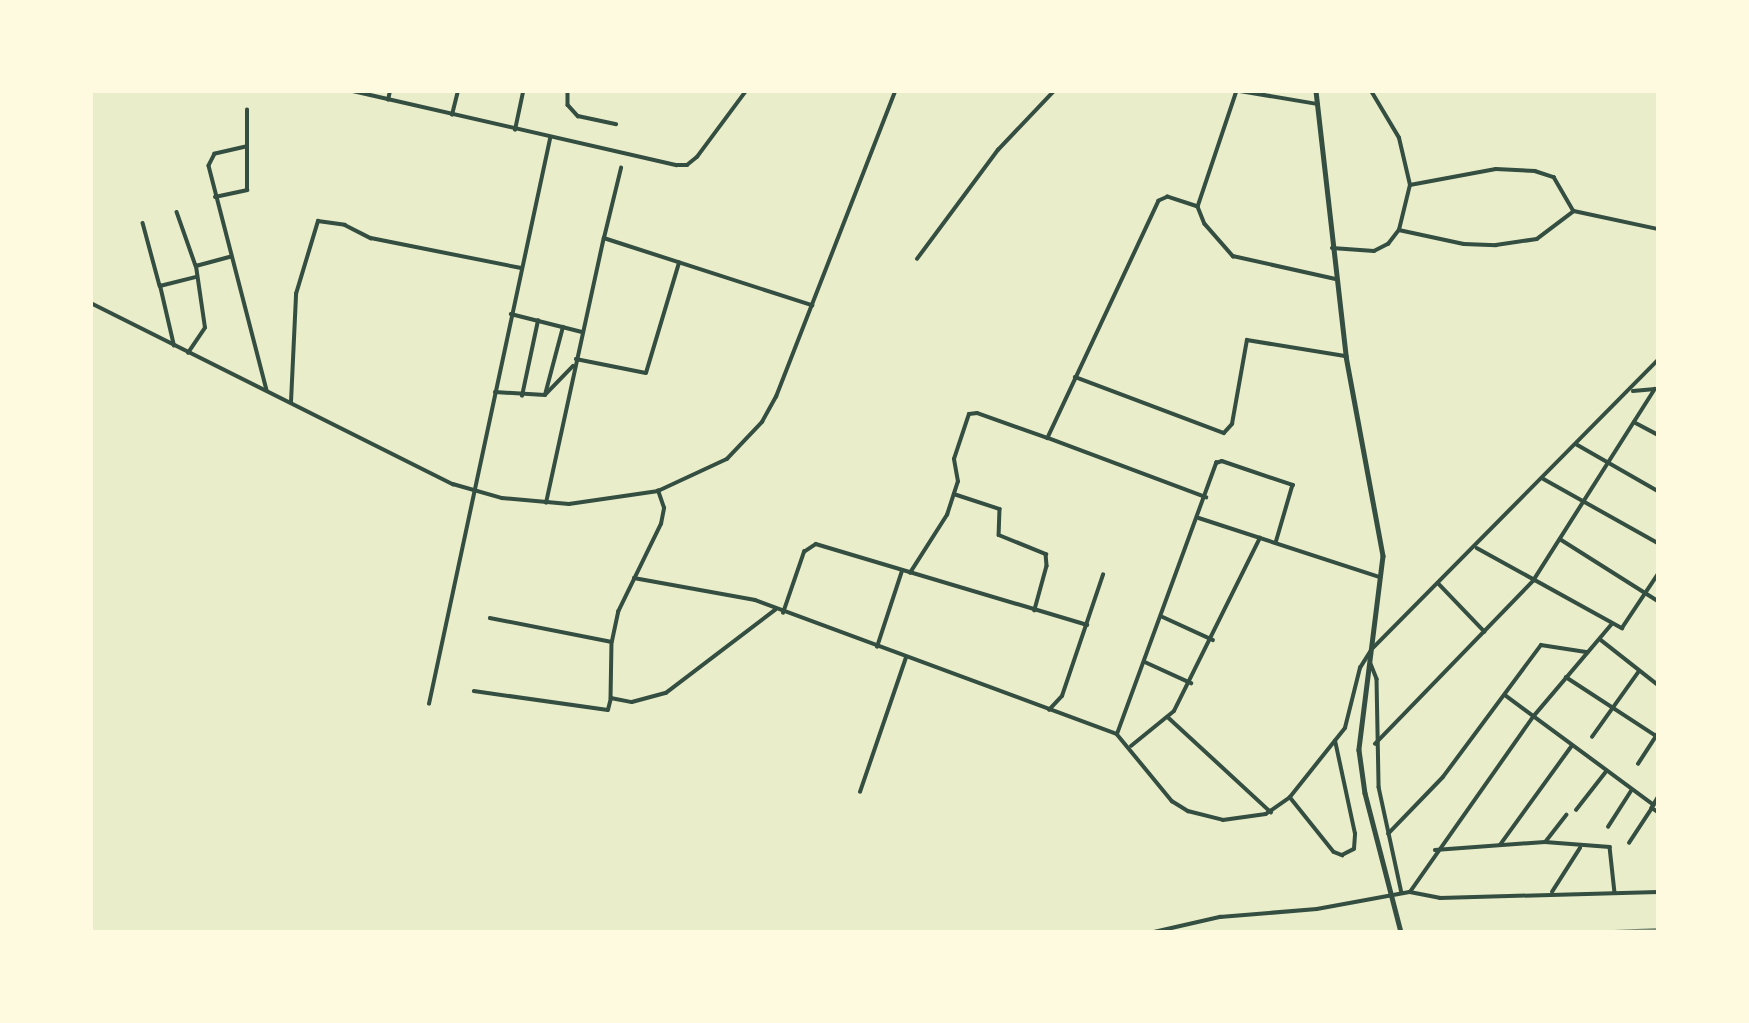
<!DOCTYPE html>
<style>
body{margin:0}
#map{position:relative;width:1749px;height:1023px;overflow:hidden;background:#e9edc9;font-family:"Sofia Sans Condensed",sans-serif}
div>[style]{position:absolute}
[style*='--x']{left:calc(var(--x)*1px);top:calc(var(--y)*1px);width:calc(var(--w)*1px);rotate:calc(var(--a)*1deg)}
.minor>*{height:3.5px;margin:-1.75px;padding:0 1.75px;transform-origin:1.75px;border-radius:1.75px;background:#344e41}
.tertiary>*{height:3.5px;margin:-1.75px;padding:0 1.75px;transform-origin:1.75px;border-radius:1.75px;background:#344e41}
.secondary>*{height:4.5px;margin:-2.25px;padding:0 2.25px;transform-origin:2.25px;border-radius:2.25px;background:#344e41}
.rail>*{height:2px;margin:-1px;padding:0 1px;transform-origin:1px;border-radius:1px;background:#7c8e77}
span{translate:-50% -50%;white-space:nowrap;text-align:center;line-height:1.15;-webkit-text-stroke:5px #fefae0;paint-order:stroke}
.frame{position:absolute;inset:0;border:93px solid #fefae0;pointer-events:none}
</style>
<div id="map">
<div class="minor">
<div style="--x:353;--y:91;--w:332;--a:12.9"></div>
<div style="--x:677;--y:165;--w:10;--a:0"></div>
<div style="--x:687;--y:165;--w:13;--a:-39"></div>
<div style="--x:697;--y:157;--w:82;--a:-53.4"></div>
<div style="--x:568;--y:91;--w:14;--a:90"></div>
<div style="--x:568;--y:105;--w:15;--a:48"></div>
<div style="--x:578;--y:116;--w:39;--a:12"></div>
<div style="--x:1237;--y:91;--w:122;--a:108.6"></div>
<div style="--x:1198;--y:207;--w:18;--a:68"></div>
<div style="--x:1205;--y:224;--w:43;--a:48.8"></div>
<div style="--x:1233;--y:256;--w:106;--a:12.6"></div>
<div style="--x:1240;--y:91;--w:79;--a:9.5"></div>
<div style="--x:388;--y:100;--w:9;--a:-77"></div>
<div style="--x:452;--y:115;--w:25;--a:-76"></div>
<div style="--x:515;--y:130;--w:40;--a:-78"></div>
<div style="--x:246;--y:147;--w:32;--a:167"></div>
<div style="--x:215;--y:154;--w:13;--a:117"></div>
<div style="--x:209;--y:166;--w:231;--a:75.5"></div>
<div style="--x:1410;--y:185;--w:87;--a:-10.5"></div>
<div style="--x:1496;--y:169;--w:39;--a:3"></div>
<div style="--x:1535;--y:171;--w:20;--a:18"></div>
<div style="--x:1554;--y:177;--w:39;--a:60"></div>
<div style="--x:215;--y:197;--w:33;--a:-12"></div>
<div style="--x:247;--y:190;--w:80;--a:-90"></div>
<div style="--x:1198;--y:207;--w:32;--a:-162"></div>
<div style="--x:1168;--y:197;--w:10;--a:156"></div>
<div style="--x:1159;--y:201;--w:262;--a:115.1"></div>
<div style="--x:1048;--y:438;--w:169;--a:20.5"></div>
<div style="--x:177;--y:212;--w:57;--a:70.6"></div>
<div style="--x:143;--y:223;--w:65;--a:74.9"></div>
<div style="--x:1399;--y:230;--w:66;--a:12.2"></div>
<div style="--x:1464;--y:244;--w:32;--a:2"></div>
<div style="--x:1496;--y:245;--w:41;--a:-8.3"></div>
<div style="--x:1537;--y:239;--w:46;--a:-37.1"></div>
<div style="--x:1574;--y:211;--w:86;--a:12.1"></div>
<div style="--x:604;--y:238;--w:72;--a:-76.3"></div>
<div style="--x:1332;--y:248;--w:42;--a:4.1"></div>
<div style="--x:1374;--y:251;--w:16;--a:-27"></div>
<div style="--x:1388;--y:244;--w:18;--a:-52"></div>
<div style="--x:1399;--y:230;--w:46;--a:-76.3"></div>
<div style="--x:1410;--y:185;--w:48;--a:-103.2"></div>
<div style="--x:1399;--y:138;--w:55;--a:-120.8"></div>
<div style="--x:917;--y:259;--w:136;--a:-53.4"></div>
<div style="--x:998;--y:150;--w:81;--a:-46.5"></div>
<div style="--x:511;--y:314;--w:73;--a:14.2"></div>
<div style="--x:174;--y:346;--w:62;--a:-103.1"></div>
<div style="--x:160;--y:286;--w:37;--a:-14"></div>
<div style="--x:188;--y:353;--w:30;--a:-56"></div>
<div style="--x:205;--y:328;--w:63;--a:-98.3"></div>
<div style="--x:196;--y:266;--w:35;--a:-15"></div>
<div style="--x:576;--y:359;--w:71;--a:11.3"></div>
<div style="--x:646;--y:373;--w:115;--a:-73.3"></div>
<div style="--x:1075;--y:377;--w:159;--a:20.6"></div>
<div style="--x:1224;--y:433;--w:12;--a:-48"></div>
<div style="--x:1232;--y:424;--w:85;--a:-79.9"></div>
<div style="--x:1247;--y:340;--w:99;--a:9.3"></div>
<div style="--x:495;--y:392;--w:50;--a:3.4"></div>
<div style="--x:545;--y:395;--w:40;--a:-46"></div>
<div style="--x:545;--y:395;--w:70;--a:-75.2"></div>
<div style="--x:522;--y:396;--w:77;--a:-78"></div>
<div style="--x:291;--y:402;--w:108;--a:-87.3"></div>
<div style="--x:296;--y:294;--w:76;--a:-73.2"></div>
<div style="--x:318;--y:221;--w:27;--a:8"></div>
<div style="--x:345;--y:225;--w:29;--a:27"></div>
<div style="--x:371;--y:238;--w:153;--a:11.3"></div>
<div style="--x:1634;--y:422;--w:27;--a:28"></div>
<div style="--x:1576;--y:444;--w:95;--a:29.8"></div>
<div style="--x:1542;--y:478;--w:133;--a:29.3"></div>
<div style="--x:954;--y:494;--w:48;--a:18.1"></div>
<div style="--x:1000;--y:509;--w:26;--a:92"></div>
<div style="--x:999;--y:535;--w:51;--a:22"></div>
<div style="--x:1046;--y:554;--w:12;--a:85"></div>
<div style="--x:1047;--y:566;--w:46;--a:105.3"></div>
<div style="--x:546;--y:503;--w:271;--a:-77.7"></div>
<div style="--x:604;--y:238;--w:219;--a:17.9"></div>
<div style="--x:1199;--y:518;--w:190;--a:18.1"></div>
<div style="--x:1560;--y:539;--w:116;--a:32.3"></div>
<div style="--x:1477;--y:548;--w:166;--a:28.9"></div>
<div style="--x:1622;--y:628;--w:65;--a:-56.3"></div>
<div style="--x:910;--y:573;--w:69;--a:-57.5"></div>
<div style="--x:947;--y:515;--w:35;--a:-72"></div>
<div style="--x:958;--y:482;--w:23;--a:-100"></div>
<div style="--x:954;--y:459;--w:47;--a:-71.6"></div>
<div style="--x:969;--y:414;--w:8;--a:-7"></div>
<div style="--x:977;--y:413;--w:75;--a:19.4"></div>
<div style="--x:634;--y:578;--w:123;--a:10.3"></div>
<div style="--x:755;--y:600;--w:386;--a:20.3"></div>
<div style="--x:1117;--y:734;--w:87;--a:50.6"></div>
<div style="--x:1172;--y:801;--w:19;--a:32"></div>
<div style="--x:1188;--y:811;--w:36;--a:14"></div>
<div style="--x:1223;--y:820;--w:43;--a:-7.9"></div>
<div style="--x:1266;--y:814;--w:29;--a:-35"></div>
<div style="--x:1290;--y:797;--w:88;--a:-51.4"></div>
<div style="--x:1345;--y:728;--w:62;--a:-76"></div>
<div style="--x:1360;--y:668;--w:19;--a:-58"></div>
<div style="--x:1439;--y:584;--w:66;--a:46.2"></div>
<div style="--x:783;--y:613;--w:65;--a:-71"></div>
<div style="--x:804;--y:552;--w:14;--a:-34"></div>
<div style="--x:816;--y:544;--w:283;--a:16.6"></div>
<div style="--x:1163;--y:617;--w:55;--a:24.7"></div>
<div style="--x:490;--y:618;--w:124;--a:11.1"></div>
<div style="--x:612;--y:642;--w:56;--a:91"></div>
<div style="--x:1601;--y:640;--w:71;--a:38.2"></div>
<div style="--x:612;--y:641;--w:30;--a:-78"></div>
<div style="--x:618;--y:612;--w:98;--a:-64"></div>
<div style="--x:661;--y:524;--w:16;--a:-79"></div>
<div style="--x:664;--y:508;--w:18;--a:-109"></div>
<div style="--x:877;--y:647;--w:80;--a:-71.8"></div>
<div style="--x:1145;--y:662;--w:51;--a:24.5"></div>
<div style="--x:1371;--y:664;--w:16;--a:68"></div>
<div style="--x:1377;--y:679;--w:108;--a:88.9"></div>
<div style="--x:1379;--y:787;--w:108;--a:77.8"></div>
<div style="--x:1566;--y:677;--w:110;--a:33.1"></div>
<div style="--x:474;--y:691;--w:135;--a:8.1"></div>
<div style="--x:608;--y:710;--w:12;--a:-76"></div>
<div style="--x:611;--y:698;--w:21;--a:11"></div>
<div style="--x:632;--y:702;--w:35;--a:-15"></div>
<div style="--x:666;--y:693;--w:137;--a:-37.3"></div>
<div style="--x:1505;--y:695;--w:185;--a:36.4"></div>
<div style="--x:429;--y:704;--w:578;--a:-77.91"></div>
<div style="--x:1049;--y:710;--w:19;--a:-47"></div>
<div style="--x:1062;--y:696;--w:128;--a:-71.3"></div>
<div style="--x:1169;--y:718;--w:139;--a:42.7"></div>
<div style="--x:1117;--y:734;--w:289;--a:-69.9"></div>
<div style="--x:1216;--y:463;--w:6;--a:-18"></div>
<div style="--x:1222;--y:461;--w:75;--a:18.7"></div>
<div style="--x:1293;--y:485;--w:60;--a:106.3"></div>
<div style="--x:1592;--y:737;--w:81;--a:-54.5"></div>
<div style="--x:1375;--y:744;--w:227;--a:-45.9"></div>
<div style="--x:1533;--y:581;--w:227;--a:-57.6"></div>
<div style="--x:1131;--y:746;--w:55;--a:-39.1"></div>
<div style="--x:1174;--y:711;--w:193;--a:-63.6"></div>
<div style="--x:1638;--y:764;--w:37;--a:-57"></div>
<div style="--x:860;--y:792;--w:142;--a:-71.1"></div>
<div style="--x:1290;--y:797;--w:70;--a:51.3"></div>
<div style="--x:1334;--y:852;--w:9;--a:21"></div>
<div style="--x:1342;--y:855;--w:13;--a:-27"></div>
<div style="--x:1354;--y:849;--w:15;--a:-86"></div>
<div style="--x:1355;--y:834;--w:95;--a:-102.1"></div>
<div style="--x:1658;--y:798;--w:12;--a:121"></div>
<div style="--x:1652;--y:808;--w:7;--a:34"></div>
<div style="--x:1576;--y:810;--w:47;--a:-51.9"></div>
<div style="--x:1608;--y:827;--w:43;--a:-57.4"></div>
<div style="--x:1388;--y:834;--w:79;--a:-46"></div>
<div style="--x:1443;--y:777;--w:164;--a:-53.4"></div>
<div style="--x:1541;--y:645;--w:47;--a:8.7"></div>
<div style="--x:1546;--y:841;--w:33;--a:-52"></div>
<div style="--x:1629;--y:843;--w:42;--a:-56.7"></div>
<div style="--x:1500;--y:845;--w:121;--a:-54.1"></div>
<div style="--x:1435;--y:850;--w:110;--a:-4.2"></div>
<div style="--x:1545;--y:842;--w:65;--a:4.4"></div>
<div style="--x:1610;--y:847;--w:46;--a:83.8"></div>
<div style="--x:1410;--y:892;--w:214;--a:-54.9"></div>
<div style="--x:1533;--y:717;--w:122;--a:-49.7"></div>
<div style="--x:1552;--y:892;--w:52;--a:-57.5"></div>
<div style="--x:1154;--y:932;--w:68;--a:-12.8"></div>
<div style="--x:1220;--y:917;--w:97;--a:-4.7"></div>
<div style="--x:1317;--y:909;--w:95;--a:-10.4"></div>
<div style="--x:1410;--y:892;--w:31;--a:11"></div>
<div style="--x:1440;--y:898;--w:218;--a:-1.6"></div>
</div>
<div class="tertiary">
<div style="--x:91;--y:303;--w:405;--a:26.6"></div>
<div style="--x:453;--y:484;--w:51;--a:15.9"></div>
<div style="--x:502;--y:498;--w:67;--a:5.1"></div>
<div style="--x:569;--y:504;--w:90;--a:-8.3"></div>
<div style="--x:658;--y:491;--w:76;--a:-24.9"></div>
<div style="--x:727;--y:459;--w:51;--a:-46.6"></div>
<div style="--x:762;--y:422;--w:29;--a:-61"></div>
<div style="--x:776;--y:397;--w:328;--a:-68.7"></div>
<div style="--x:1633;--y:391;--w:25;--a:-5"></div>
<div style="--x:1373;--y:648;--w:405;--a:-45.3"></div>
</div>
<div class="secondary">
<div style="--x:1316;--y:91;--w:267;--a:83.5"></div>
<div style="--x:1346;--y:356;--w:203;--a:79.5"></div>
<div style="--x:1383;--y:556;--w:195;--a:97.1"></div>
<div style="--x:1359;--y:750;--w:43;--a:82.1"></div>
<div style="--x:1365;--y:793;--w:144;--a:75.5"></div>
</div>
<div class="rail">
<div style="--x:1592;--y:932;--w:66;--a:-2.6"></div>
</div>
<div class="frame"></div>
</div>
